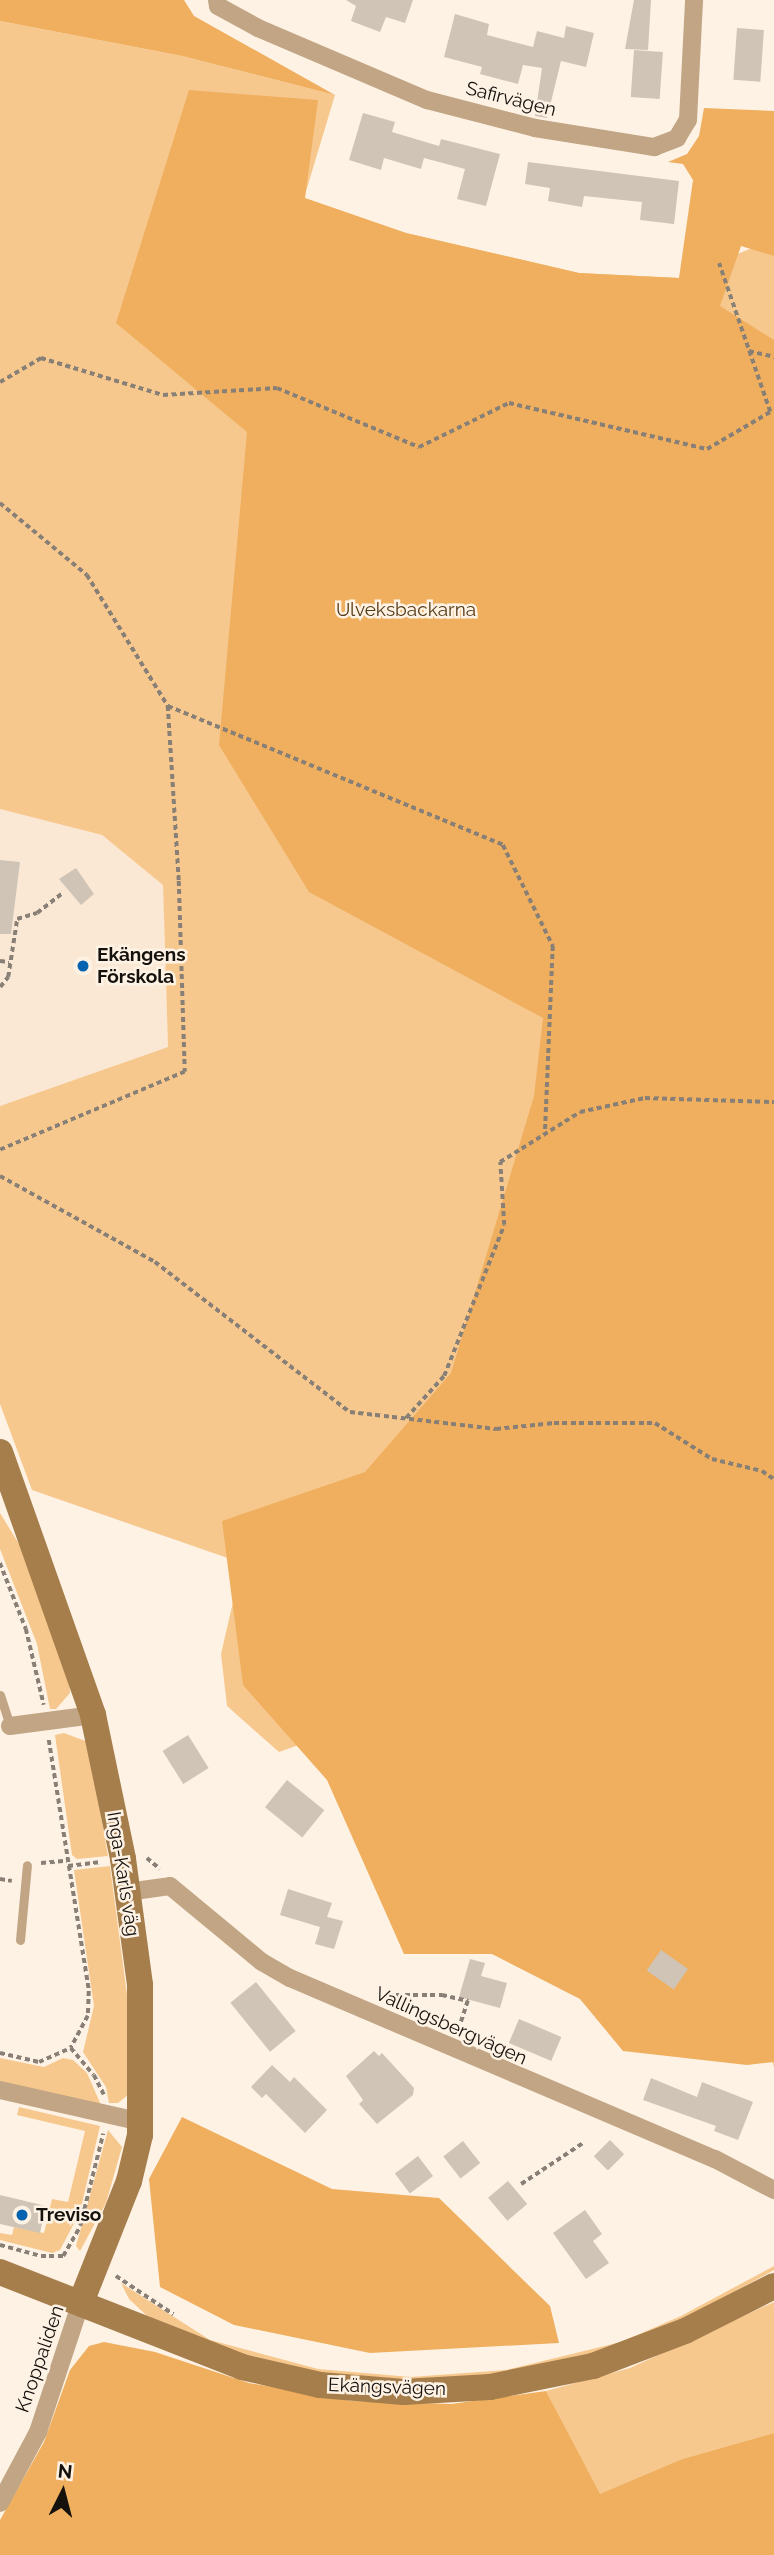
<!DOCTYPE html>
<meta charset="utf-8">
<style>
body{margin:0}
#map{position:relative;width:774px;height:2555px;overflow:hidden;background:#fef2e4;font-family:Raleway,sans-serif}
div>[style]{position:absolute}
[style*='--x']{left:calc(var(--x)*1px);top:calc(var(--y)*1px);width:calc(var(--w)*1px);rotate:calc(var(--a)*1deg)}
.built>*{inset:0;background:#fae8d4}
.green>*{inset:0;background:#f7c88e}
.forest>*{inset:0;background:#efaf5e}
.building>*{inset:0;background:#d0c4b6;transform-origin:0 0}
.path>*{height:3.5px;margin-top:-1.75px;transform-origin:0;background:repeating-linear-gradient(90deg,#888076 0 5px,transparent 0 8.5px)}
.lane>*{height:9px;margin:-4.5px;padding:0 4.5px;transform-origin:4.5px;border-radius:4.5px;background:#c1a584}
.street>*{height:18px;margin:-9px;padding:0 9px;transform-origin:9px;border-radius:9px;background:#c1a584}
.secondary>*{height:26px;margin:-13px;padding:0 13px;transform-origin:13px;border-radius:13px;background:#a67e4c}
.dots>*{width:19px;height:19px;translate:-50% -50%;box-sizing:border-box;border:4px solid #fef2e4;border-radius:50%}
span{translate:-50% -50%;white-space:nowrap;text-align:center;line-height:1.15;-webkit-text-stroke:5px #fef2e4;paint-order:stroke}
.street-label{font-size:19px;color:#15110c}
.park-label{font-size:19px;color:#533a17}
.poi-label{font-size:19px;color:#15110c;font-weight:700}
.left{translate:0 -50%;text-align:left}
.north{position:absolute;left:28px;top:2457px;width:70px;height:70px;-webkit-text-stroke:5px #fef2e4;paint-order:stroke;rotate:6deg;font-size:19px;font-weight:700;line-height:28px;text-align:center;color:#15110c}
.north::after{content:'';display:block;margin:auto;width:24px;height:32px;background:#15110c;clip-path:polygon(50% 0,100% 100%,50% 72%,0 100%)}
</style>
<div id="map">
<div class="built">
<div style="clip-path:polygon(0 809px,102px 835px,163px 885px,168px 1047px,0 1106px)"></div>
</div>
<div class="green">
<div style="clip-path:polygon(0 21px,182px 56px,335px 95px,304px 198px,406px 233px,579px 273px,679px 278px,774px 239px,774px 2067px,740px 1970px,341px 1730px,279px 1752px,227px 1706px,221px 1654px,242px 1563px,32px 1490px,0 1404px,0 1106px,168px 1047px,163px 885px,102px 835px,0 809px)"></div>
<div style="clip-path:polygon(0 1513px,27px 1557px,69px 1675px,70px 1693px,56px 1709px,50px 1709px,37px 1644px,0 1549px)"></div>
<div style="clip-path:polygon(64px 1733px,88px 1742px,108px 1856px,77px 1859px,72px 1855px,55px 1735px)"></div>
<div style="clip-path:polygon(110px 1866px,131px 2025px,129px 2094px,118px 2103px,109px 2103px,106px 2087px,83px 2052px,94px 2006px,74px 1870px)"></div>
<div style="clip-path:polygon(0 2058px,44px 2067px,63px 2058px,73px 2060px,87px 2073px,101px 2105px,0 2082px)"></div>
<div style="clip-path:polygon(19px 2107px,100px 2126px,80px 2212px,60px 2250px,52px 2253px,0 2240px,0 2233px,12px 2235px,14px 2227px,44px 2233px,52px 2199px,68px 2202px,85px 2131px,17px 2115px)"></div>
<div style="clip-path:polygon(108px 2130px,122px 2147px,106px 2203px,80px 2251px,76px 2246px)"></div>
<div style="clip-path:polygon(774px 2266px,774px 2270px,707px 2307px,617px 2347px,510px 2373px,411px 2381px,331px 2375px,252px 2357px,180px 2333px,146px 2315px,129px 2299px,121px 2283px,210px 2340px,318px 2369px,411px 2377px,506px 2370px,621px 2342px,681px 2316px)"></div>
<div style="clip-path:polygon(774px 2302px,774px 2433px,682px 2459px,599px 2495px,546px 2391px,630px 2368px)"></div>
</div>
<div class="forest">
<div style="clip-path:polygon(0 0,184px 0,194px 16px,335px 95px,182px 56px,0 21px)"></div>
<div style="clip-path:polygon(189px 90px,318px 100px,305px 198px,406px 233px,579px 273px,679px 278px,693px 180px,683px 164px,668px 162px,687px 154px,699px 136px,704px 108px,774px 111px,774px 256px,741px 246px,720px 306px,774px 340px,774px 2062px,747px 2065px,623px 2051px,580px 1999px,492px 1954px,404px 1954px,327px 1780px,243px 1685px,222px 1521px,365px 1472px,451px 1373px,534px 1096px,543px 1018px,309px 892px,219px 745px,247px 432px,116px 323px)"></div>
<div style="clip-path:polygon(182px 2117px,332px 2189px,439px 2198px,550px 2306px,559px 2343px,370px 2353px,234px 2325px,160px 2287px,149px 2179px)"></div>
<div style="clip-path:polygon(104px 2342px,155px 2352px,249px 2383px,352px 2401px,451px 2404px,546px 2391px,600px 2494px,682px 2459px,774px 2433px,774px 2555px,0 2555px,0 2520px,44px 2442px,70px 2370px,89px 2346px)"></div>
</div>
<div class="building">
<div style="clip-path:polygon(346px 0,413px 0,405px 23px,386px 17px,380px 32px,351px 21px,356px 6px)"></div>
<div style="clip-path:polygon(634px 0,651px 0,648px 50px,625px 49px)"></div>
<div style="clip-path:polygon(455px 14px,489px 24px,487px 35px,533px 47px,537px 31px,564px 38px,566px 26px,594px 33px,586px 67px,561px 61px,547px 118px,535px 116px,542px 68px,523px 65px,518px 84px,480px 74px,482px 67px,444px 57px)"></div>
<div style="left:737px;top:28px;width:27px;height:52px;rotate:4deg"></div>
<div style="left:634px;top:50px;width:29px;height:47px;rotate:4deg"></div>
<div style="clip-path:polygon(363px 113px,395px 122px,392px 132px,439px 146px,441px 139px,500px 154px,486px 206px,457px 199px,465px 169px,424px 158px,421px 169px,384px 158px,381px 170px,349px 160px)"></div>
<div style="clip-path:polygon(528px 162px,679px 181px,674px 224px,640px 220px,642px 202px,584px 196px,582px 207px,548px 201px,550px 188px,525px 184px)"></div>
<div style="clip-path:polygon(0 860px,20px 862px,11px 934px,0 934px)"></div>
<div style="clip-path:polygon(76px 868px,94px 894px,81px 905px,59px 879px)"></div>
<div style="left:188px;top:1735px;width:39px;height:30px;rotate:58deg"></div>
<div style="left:287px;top:1780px;width:48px;height:35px;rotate:39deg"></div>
<div style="clip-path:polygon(288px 1889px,332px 1903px,327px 1917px,343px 1921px,334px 1949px,315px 1944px,320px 1927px,280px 1915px)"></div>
<div style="left:661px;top:1950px;width:33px;height:25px;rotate:35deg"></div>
<div style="clip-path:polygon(470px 1959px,485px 1963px,481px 1976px,507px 1983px,500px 2008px,459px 1997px)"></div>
<div style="left:256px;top:1982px;width:63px;height:33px;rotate:51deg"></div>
<div style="left:519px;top:2019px;width:46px;height:26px;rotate:23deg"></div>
<div style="clip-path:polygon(374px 2051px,379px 2056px,382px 2053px,414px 2088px,413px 2095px,377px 2124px,359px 2104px,363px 2100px,346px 2076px)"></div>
<div style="clip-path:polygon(272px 2065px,290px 2082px,294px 2077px,327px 2110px,305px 2133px,266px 2094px,262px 2098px,251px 2087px)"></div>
<div style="clip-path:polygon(651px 2078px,697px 2097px,702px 2082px,753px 2102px,738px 2140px,714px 2131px,716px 2126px,643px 2100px)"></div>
<div style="left:610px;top:2140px;width:20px;height:23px;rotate:45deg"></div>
<div style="left:463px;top:2141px;width:28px;height:25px;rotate:52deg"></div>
<div style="left:418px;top:2156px;width:25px;height:29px;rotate:53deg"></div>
<div style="left:508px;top:2181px;width:30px;height:26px;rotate:50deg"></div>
<div style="clip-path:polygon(0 2195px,46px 2206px,40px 2233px,0 2224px)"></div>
<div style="clip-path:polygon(585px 2210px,602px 2234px,593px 2241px,609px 2263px,586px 2279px,553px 2233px)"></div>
</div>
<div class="path">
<div style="--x:749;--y:351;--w:26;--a:13"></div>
<div style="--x:0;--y:382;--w:48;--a:-30.3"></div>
<div style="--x:41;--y:358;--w:127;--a:16.9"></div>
<div style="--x:163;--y:395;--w:114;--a:-3.5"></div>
<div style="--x:277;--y:388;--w:154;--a:22.6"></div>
<div style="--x:419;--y:447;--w:100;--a:-26.1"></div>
<div style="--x:509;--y:403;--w:203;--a:13.1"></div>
<div style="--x:707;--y:449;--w:73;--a:-30.4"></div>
<div style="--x:770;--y:412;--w:157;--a:-109"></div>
<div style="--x:0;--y:503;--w:113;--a:39.6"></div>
<div style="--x:87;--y:575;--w:154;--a:58.3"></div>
<div style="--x:168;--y:706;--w:175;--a:86.4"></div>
<div style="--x:179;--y:881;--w:191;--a:88.2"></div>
<div style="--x:185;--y:1072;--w:201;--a:157.1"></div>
<div style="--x:168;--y:706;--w:363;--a:22.5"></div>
<div style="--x:503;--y:845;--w:113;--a:63.7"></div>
<div style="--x:553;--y:946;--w:188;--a:92.4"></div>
<div style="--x:0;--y:961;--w:9;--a:6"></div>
<div style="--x:0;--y:987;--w:13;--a:-51"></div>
<div style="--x:8;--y:977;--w:59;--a:-81.2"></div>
<div style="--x:17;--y:919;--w:21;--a:-17"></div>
<div style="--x:37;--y:913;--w:33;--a:-38"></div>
<div style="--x:0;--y:1176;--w:177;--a:29"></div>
<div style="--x:155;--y:1262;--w:246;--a:37.6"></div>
<div style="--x:350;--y:1412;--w:147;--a:6.6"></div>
<div style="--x:496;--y:1429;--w:58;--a:-5.9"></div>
<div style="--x:554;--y:1423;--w:101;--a:0"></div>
<div style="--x:655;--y:1423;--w:67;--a:32.3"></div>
<div style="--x:712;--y:1459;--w:51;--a:13.5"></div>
<div style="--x:762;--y:1471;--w:14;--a:34"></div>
<div style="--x:406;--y:1418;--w:57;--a:-47.9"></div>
<div style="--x:444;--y:1376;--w:162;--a:-68.3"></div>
<div style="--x:504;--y:1225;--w:63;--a:-93.6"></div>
<div style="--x:500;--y:1162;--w:94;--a:-32"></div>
<div style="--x:580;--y:1112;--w:66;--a:-12.2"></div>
<div style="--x:645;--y:1098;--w:129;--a:1.8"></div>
<div style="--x:0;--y:1563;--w:71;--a:68.5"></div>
<div style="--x:26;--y:1629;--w:78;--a:76.7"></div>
<div style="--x:49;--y:1740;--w:254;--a:80.9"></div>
<div style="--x:89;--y:1991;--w:25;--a:92"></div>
<div style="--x:88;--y:2016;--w:36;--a:118"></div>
<div style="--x:71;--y:2048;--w:35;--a:50"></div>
<div style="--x:94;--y:2075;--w:22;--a:63"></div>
<div style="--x:147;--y:1858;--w:17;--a:40"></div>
<div style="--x:41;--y:1863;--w:25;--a:-5"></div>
<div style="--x:68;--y:1866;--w:33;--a:-7"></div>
<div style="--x:0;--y:1879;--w:12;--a:9"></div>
<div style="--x:388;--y:1995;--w:54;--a:0"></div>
<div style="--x:442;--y:1995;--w:27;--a:13"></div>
<div style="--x:468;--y:2001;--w:33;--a:108"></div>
<div style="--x:0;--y:2053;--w:40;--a:13"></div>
<div style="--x:39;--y:2062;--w:35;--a:-24"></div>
<div style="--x:521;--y:2184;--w:74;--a:-33.5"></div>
<div style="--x:0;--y:2245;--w:42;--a:15"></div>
<div style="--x:41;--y:2256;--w:22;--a:0"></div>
<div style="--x:63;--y:2256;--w:34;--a:-60"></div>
<div style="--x:80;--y:2226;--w:95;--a:-76"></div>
<div style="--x:116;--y:2276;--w:69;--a:33.7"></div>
</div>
<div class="lane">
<div style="--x:0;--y:1695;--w:33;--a:72"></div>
<div style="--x:20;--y:1940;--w:75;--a:-84.7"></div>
</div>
<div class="street">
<div style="--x:217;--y:0;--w:6;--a:81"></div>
<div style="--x:218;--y:6;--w:46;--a:28.8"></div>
<div style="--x:258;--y:28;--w:184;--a:23.1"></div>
<div style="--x:427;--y:100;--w:112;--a:14.5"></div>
<div style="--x:535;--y:128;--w:121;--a:9.1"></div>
<div style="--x:654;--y:147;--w:25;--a:-21"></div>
<div style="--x:677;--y:138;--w:21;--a:-59"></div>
<div style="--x:688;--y:120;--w:120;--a:-87.1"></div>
<div style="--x:10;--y:1726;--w:84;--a:-7.5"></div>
<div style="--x:127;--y:1892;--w:43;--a:-7.9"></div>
<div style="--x:170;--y:1886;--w:119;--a:39.6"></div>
<div style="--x:262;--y:1962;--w:32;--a:30"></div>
<div style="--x:290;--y:1978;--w:462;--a:23.1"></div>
<div style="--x:715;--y:2159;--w:67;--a:27.7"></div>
<div style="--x:0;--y:2090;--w:146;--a:12.7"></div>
<div style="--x:0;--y:2503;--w:81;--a:-61.8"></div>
<div style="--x:38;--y:2432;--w:137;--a:-71.7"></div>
</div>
<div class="secondary">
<div style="--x:0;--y:1452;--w:279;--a:70.5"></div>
<div style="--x:93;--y:1715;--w:147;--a:78.2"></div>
<div style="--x:123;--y:1859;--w:127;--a:82.3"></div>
<div style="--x:140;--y:1985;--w:150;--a:90"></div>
<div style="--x:140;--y:2135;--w:47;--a:103.4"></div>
<div style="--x:129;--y:2181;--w:130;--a:111.6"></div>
<div style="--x:0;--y:2272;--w:260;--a:21.4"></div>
<div style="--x:242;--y:2367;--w:80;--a:13"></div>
<div style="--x:320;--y:2385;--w:84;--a:4.8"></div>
<div style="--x:404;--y:2392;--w:86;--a:-3.3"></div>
<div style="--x:490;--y:2387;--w:105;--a:-11.5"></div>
<div style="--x:593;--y:2366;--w:98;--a:-20.8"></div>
<div style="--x:685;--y:2331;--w:100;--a:-26.8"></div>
</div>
<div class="dots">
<div style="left:83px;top:966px;background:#0363b0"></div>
<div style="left:22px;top:2215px;background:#0363b0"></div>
</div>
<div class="street-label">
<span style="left:511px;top:99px;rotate:14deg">Safirvägen</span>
<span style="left:123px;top:1874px;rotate:81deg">Inga-Karls väg</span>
<span style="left:451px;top:2026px;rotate:24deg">Vallingsbergvägen</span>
<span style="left:40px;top:2359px;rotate:-71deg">Knoppaliden</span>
<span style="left:387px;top:2387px;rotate:2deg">Ekängsvägen</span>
</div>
<div class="park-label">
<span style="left:406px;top:610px">Ulveksbackarna</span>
</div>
<div class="poi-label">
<span class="left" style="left:97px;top:966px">Ekängens<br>Förskola</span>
<span class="left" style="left:36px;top:2215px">Treviso</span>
</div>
<div class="north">N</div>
</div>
